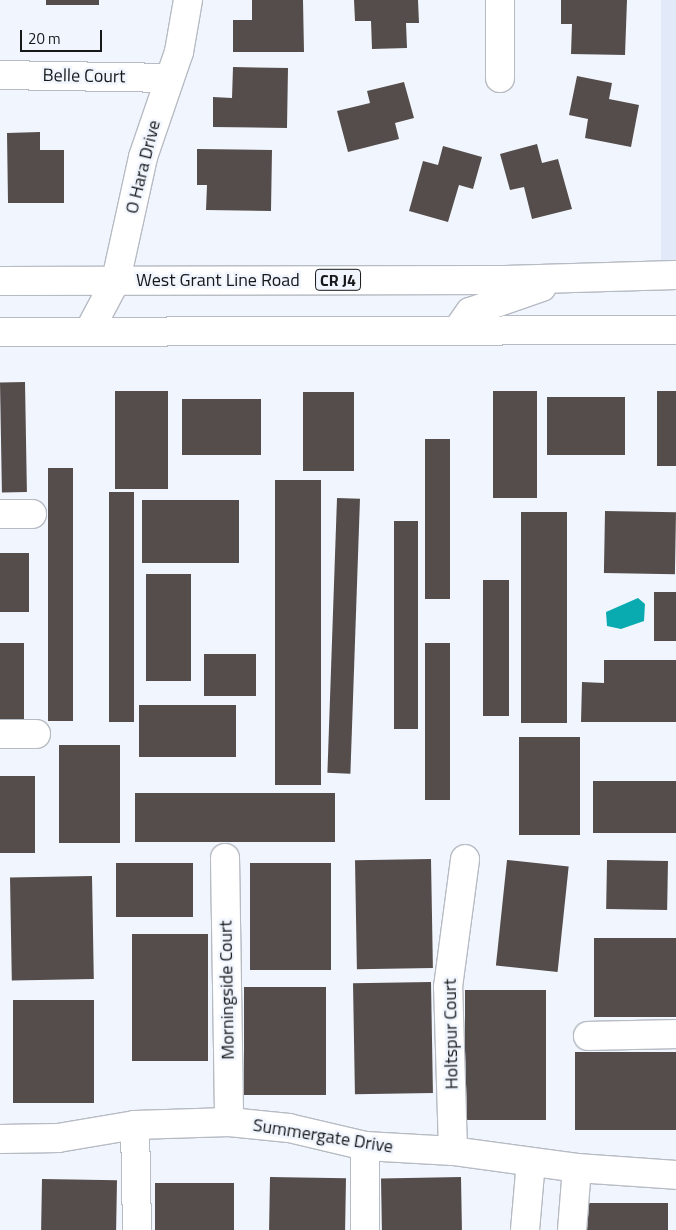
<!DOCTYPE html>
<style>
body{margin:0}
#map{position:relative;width:676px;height:1230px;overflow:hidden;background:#f1f6fe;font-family:"Titillium Web",sans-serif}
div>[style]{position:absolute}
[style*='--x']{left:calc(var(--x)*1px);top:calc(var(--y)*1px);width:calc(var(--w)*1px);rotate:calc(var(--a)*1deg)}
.built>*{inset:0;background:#e2eaf9;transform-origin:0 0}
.water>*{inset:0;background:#0aabb0}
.building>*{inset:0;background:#554d4b;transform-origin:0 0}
.roads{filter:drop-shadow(1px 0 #b7bbc3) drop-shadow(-1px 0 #b7bbc3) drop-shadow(0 1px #b7bbc3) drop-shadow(0 -1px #b7bbc3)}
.street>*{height:28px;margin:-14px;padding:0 14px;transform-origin:14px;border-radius:14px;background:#fff}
.primary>*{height:28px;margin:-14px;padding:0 14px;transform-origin:14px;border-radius:14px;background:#fff}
span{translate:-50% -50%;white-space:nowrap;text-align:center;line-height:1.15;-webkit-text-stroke:5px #f1f6fe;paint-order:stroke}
.shield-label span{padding:1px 4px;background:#f1f6fe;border:1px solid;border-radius:4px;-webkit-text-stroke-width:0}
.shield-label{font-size:16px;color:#16181a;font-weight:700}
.street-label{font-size:18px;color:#16181a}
.scale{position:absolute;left:20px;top:30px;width:82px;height:22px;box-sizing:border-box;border:2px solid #16181a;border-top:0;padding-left:6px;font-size:15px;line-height:18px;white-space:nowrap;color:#16181a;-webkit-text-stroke:4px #f1f6fe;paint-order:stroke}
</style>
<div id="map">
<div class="built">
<div style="left:661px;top:0;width:15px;height:267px"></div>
</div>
<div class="water">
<div style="clip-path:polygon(638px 598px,645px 604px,644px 621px,621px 629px,607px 626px,606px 612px)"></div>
</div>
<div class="building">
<div style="left:46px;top:0;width:53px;height:5px"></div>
<div style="clip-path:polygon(252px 0,303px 0,304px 52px,233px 52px,233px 20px,252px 20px)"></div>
<div style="clip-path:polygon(354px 0,418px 0,419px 23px,406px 23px,407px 48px,372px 49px,371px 21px,355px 21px)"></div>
<div style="clip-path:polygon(561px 0,627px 0,625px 55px,571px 54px,572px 24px,561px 24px)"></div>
<div style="clip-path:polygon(233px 67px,288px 68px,287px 128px,213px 127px,213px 97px,232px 98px)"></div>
<div style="clip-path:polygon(577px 76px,612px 83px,609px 99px,639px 105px,631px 147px,585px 138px,588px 119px,569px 115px)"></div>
<div style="clip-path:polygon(404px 82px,414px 118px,395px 123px,399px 139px,348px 152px,337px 111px,370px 103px,367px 91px)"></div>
<div style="clip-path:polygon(40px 132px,40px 150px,64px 150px,64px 203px,8px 203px,7px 133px)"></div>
<div style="clip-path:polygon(537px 144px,542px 163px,558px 159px,572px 209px,532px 219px,524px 187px,510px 190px,500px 154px)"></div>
<div style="clip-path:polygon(443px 146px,482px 157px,473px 189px,459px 185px,448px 222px,409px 211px,423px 161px,438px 165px)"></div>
<div style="clip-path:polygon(197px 149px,272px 150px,271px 211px,206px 210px,207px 185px,197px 185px)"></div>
<div style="left:25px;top:382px;width:110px;height:25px;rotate:89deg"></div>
<div style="left:115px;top:391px;width:53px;height:98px"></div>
<div style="left:493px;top:391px;width:44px;height:107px"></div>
<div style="left:657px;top:391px;width:19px;height:75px"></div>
<div style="left:303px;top:392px;width:51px;height:79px"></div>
<div style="left:547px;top:397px;width:78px;height:58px"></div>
<div style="left:182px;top:399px;width:79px;height:56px"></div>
<div style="left:425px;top:439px;width:25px;height:160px"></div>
<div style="left:48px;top:468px;width:25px;height:253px"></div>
<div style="left:275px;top:480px;width:46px;height:305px"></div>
<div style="left:109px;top:492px;width:25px;height:230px"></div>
<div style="left:337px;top:498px;width:23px;height:275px;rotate:2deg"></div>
<div style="left:142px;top:500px;width:97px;height:63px"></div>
<div style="left:605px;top:511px;width:71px;height:62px;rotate:1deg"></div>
<div style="left:521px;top:512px;width:46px;height:211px"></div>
<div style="left:394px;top:521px;width:24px;height:208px"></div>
<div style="left:0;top:553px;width:29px;height:59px"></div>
<div style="left:146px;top:574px;width:45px;height:107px"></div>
<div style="left:483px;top:580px;width:26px;height:136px"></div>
<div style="left:654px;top:592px;width:22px;height:49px"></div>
<div style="left:0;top:643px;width:24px;height:77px"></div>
<div style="left:425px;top:643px;width:25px;height:157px"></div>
<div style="left:204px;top:654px;width:52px;height:42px"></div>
<div style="clip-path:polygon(604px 660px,676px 660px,676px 722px,581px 722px,582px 682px,604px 683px)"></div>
<div style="left:139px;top:705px;width:97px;height:52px"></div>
<div style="left:519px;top:737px;width:61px;height:98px"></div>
<div style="left:59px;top:745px;width:61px;height:98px"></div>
<div style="left:0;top:776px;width:35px;height:77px"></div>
<div style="left:593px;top:781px;width:83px;height:52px"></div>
<div style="left:135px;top:793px;width:200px;height:49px"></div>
<div style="left:431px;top:859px;width:109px;height:76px;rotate:89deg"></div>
<div style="left:507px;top:860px;width:62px;height:106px;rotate:6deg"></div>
<div style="left:607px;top:860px;width:61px;height:49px;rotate:1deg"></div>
<div style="left:116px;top:863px;width:77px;height:54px"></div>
<div style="left:331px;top:863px;width:107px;height:81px;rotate:90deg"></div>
<div style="left:92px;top:876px;width:103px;height:82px;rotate:89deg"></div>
<div style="left:132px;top:934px;width:76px;height:127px"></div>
<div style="left:594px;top:938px;width:82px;height:79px"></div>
<div style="left:431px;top:982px;width:111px;height:78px;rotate:89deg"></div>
<div style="left:244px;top:987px;width:82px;height:108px"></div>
<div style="left:465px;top:990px;width:81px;height:130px"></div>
<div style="left:13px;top:1000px;width:81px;height:103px"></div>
<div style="left:575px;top:1052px;width:101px;height:78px"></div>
<div style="left:270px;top:1177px;width:76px;height:53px;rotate:1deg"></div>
<div style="left:461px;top:1177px;width:53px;height:80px;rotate:89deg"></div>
<div style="left:42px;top:1179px;width:75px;height:51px;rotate:1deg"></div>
<div style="left:234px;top:1183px;width:47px;height:79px;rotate:90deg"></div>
<div style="left:668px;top:1203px;width:27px;height:82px;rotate:90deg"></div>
</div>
<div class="roads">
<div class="street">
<div style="--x:0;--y:75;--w:167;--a:1"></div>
<div style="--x:500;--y:78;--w:78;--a:-90"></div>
<div style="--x:89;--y:331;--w:58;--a:-62.1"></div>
<div style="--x:116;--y:280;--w:126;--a:-77.6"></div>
<div style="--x:143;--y:157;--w:111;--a:-71.1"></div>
<div style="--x:179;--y:52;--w:53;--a:-80.2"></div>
<div style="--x:0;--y:514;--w:32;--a:0"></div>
<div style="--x:0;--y:734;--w:36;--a:0"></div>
<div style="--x:225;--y:858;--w:264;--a:89.1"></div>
<div style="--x:588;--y:1036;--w:88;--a:-1.3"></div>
<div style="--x:135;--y:1125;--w:105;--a:88.9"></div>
<div style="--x:0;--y:1139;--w:58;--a:-1"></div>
<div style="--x:58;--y:1138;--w:78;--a:-9.6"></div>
<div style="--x:135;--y:1125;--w:94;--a:-1.8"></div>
<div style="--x:229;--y:1122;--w:60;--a:5.7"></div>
<div style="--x:289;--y:1128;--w:78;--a:13.3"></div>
<div style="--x:365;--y:1146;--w:88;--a:3.3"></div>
<div style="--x:453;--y:1151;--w:125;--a:7.8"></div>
<div style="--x:577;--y:1168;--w:99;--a:4"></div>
<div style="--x:453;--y:1151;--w:164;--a:-91.7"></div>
<div style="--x:448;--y:987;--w:129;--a:-82.4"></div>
<div style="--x:365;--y:1230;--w:84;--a:-90"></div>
<div style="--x:525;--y:1230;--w:68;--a:-85"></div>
<div style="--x:572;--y:1230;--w:62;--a:-85.4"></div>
</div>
<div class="primary">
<div style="--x:0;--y:281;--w:505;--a:-0.11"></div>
<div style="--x:505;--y:280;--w:171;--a:-1.7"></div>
<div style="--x:458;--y:329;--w:21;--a:-55"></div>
<div style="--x:470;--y:312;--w:76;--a:-19.1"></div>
<div style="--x:0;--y:332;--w:676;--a:-0.17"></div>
</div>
</div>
<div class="shield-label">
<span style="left:338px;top:280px">CR J4</span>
</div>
<div class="street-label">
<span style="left:84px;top:76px;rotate:1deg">Belle Court</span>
<span style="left:143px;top:167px;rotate:-76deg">O Hara Drive</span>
<span style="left:218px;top:280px">West Grant Line Road</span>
<span style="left:227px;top:990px;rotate:-91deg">Morningside Court</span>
<span style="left:451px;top:1034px;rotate:-91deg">Holtspur Court</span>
<span style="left:323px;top:1136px;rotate:9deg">Summergate Drive</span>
</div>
<div class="scale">20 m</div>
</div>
